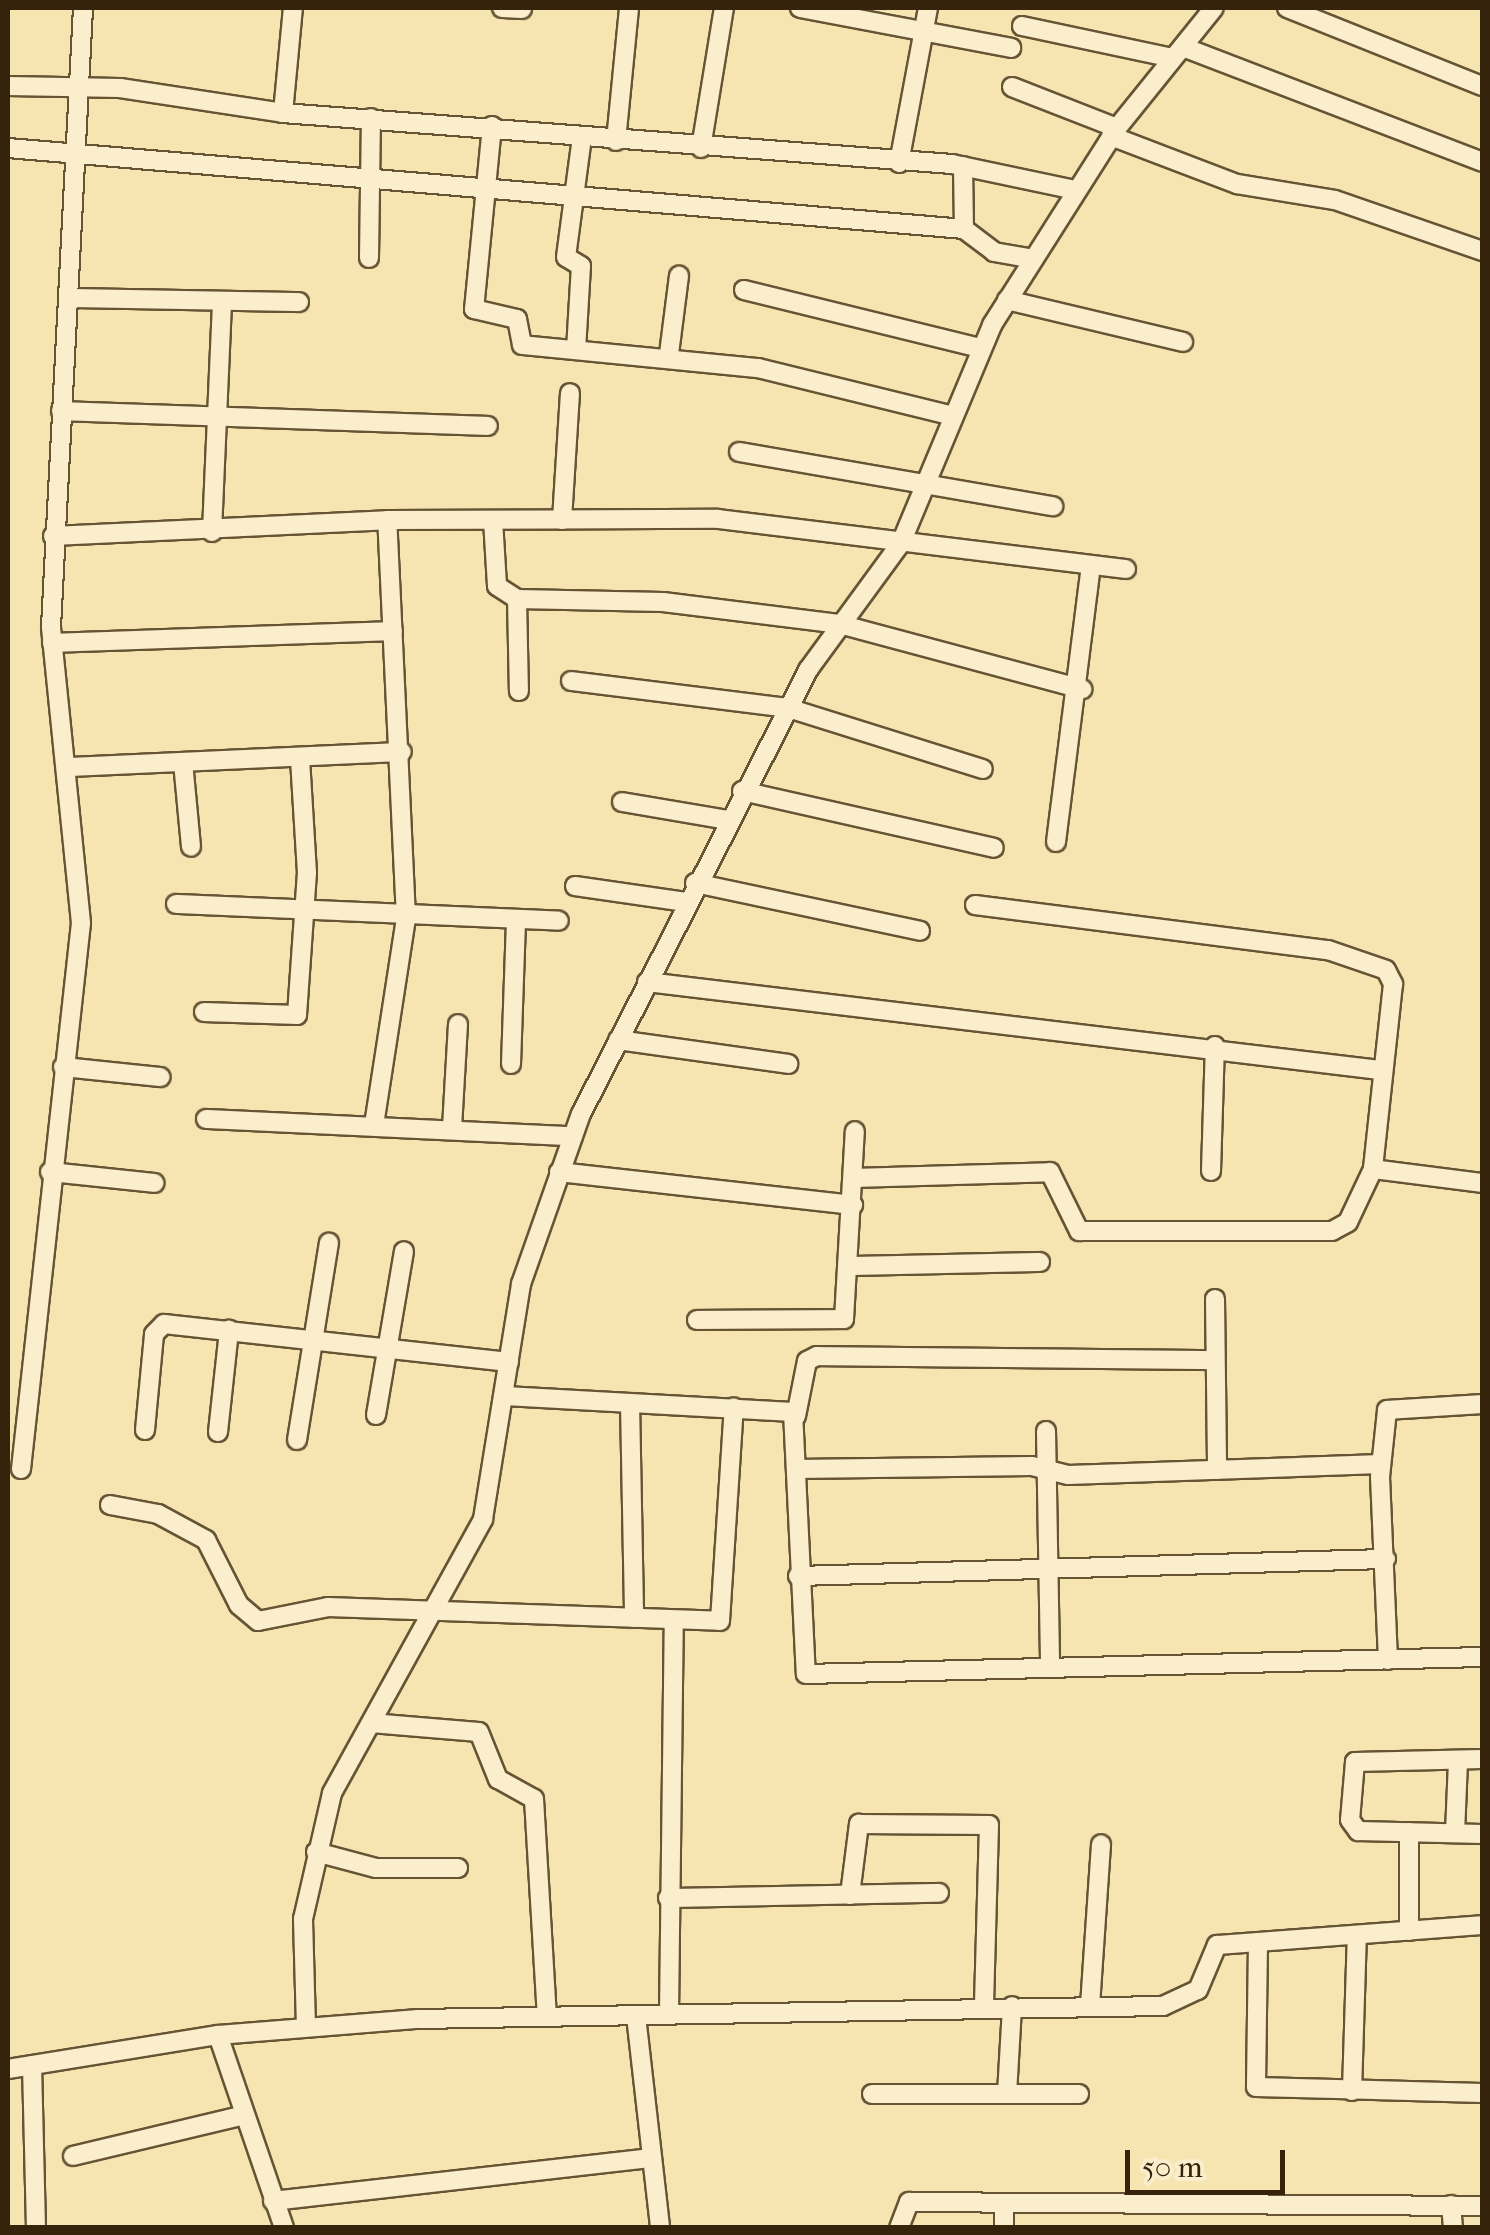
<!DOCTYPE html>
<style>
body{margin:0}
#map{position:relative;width:1490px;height:2235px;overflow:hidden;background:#f7e5b1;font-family:"IM FELL French Canon",serif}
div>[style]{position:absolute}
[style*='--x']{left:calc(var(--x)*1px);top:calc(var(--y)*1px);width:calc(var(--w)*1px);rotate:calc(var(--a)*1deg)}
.roads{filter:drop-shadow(2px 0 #665434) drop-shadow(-2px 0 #665434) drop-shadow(0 2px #665434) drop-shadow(0 -2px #665434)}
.minor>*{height:18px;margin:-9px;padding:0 9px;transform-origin:9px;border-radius:9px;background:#faeecc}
span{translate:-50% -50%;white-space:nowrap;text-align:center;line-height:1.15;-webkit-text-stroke:8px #faeecc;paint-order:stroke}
.frame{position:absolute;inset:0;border:10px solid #36230b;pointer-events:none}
.scale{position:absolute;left:1125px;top:2150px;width:160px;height:45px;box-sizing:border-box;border:5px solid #36230b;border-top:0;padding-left:12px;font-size:30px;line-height:35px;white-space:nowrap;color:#36230b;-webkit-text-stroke:8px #faeecc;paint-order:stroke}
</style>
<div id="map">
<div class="roads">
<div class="minor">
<div style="--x:502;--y:8;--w:20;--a:3"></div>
<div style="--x:800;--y:8;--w:215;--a:10.7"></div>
<div style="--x:1287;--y:8;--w:210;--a:21.8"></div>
<div style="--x:1022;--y:26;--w:154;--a:12"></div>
<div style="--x:1183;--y:47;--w:320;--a:21"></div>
<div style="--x:8;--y:86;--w:112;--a:1"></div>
<div style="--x:120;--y:88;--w:165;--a:8.7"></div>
<div style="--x:283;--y:113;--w:671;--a:4.36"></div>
<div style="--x:952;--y:164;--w:126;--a:11.9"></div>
<div style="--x:1012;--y:87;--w:113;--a:21.3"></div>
<div style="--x:283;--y:113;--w:105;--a:-84.6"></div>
<div style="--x:492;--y:126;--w:184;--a:95.6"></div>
<div style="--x:474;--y:309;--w:44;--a:13.1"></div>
<div style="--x:517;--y:319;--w:26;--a:79"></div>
<div style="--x:522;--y:345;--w:237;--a:5.6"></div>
<div style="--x:758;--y:368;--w:198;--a:13.8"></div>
<div style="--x:1111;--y:136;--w:135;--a:20.9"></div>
<div style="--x:1237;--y:184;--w:99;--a:9.3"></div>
<div style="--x:1335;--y:200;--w:156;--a:19.1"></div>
<div style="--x:616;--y:141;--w:134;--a:-84.4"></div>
<div style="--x:8;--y:148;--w:959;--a:4.84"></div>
<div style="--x:701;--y:148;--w:142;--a:-80.7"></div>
<div style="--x:899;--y:163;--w:158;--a:-79.4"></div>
<div style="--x:963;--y:166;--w:63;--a:89.1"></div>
<div style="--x:964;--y:229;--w:38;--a:37"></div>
<div style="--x:994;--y:252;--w:40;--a:10"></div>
<div style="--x:369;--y:258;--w:140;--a:-89.2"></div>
<div style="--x:744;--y:290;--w:243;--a:13.8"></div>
<div style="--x:68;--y:298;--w:231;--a:1"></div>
<div style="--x:1007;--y:300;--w:181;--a:13.4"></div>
<div style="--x:576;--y:350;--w:84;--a:-86.6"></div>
<div style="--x:581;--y:266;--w:17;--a:-149"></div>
<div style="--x:566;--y:257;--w:121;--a:-82.4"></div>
<div style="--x:669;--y:354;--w:79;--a:-82.7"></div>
<div style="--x:61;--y:411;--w:427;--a:2"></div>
<div style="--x:739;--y:452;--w:319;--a:9.8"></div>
<div style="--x:493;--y:520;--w:66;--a:86.5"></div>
<div style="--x:497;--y:586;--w:24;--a:33"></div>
<div style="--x:517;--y:599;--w:92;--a:88.8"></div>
<div style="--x:562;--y:520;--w:127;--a:-86.4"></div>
<div style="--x:212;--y:532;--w:231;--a:-87.5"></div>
<div style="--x:53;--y:536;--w:334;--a:-2.7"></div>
<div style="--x:387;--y:520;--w:331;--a:-0.2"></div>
<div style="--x:718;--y:519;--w:411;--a:7"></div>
<div style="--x:517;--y:599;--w:146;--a:1.2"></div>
<div style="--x:663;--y:602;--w:177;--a:7.1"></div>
<div style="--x:839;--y:624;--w:252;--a:15"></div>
<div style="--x:52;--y:643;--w:341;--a:-2"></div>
<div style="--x:571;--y:681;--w:219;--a:7.1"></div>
<div style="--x:788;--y:708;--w:204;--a:17.4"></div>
<div style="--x:183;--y:762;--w:85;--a:84.6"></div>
<div style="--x:68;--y:767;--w:334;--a:-2.6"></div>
<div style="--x:742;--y:791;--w:258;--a:12.7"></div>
<div style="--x:622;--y:802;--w:108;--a:9.6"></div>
<div style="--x:1056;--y:842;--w:279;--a:-82.8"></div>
<div style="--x:695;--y:883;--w:230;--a:12"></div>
<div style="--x:575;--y:886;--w:112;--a:8.2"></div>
<div style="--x:176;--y:904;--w:383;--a:2.5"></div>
<div style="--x:975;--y:905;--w:356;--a:7.3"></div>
<div style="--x:1328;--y:950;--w:61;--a:19"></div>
<div style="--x:1386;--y:970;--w:16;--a:63"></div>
<div style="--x:1393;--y:984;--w:186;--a:96.2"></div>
<div style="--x:1373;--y:1169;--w:110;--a:7.3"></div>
<div style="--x:647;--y:982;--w:738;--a:6.85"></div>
<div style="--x:204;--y:1012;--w:93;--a:1.8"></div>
<div style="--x:297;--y:1015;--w:142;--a:-86"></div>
<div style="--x:307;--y:873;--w:115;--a:-93.5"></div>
<div style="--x:618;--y:1040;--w:172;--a:8"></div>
<div style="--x:511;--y:1064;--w:144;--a:-88"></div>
<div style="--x:63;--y:1067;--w:98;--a:5.9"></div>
<div style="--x:206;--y:1119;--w:367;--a:2.7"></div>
<div style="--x:374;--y:1125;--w:209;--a:-81.2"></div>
<div style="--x:406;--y:918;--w:398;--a:-92.7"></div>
<div style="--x:452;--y:1128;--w:104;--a:-86.7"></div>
<div style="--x:1211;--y:1171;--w:125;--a:-88.2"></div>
<div style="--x:50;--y:1172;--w:105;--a:6"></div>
<div style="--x:559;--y:1172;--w:296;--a:6.4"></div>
<div style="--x:853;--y:1178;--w:197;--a:-1.7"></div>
<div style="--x:1050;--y:1172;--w:66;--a:63.8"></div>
<div style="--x:1079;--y:1231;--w:253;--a:0"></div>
<div style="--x:1332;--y:1231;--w:18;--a:-29"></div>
<div style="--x:1348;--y:1222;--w:59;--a:-64.7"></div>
<div style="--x:850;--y:1266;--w:190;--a:-1.2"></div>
<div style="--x:1215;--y:1299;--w:171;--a:89.3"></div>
<div style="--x:697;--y:1320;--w:147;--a:-0.4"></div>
<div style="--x:844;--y:1319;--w:188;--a:-86.7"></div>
<div style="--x:505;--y:1396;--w:288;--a:3.2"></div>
<div style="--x:793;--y:1412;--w:262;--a:87.2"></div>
<div style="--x:806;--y:1674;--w:676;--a:-1.44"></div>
<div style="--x:630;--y:1403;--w:215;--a:88.9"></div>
<div style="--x:376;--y:1415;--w:166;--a:-80.3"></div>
<div style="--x:796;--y:1416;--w:56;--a:-78.7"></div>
<div style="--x:807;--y:1361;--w:11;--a:-27"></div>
<div style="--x:817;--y:1356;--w:398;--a:0.6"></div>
<div style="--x:145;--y:1430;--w:96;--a:-84.6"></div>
<div style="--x:154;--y:1334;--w:14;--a:-45"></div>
<div style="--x:164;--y:1324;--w:347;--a:6.3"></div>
<div style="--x:1046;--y:1431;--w:236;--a:89"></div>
<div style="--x:218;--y:1432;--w:103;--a:-83.8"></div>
<div style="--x:297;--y:1440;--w:200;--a:-80.8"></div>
<div style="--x:21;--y:1469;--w:549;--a:-83.73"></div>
<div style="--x:81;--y:923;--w:298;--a:-95.8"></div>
<div style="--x:51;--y:627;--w:620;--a:-87.04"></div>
<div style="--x:796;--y:1469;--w:236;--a:-0.7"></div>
<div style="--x:1032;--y:1466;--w:37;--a:14"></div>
<div style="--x:1068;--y:1475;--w:313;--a:-2"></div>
<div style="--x:110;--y:1505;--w:49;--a:10.6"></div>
<div style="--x:158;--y:1514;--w:55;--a:28.4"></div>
<div style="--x:206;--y:1540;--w:73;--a:63.1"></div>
<div style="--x:239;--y:1605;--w:25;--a:40"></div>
<div style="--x:258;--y:1621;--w:71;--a:-11.3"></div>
<div style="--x:328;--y:1607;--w:392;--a:2"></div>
<div style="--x:720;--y:1621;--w:214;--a:-86.3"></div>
<div style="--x:798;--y:1576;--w:588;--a:-1.66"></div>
<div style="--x:1388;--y:1660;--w:183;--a:-92.5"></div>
<div style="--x:1380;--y:1477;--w:67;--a:-84"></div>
<div style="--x:1387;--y:1410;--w:95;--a:-3.6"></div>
<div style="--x:371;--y:1723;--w:108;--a:4.8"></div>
<div style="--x:479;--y:1732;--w:51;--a:68"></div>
<div style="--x:498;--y:1779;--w:41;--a:29.1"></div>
<div style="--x:534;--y:1799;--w:218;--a:86.6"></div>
<div style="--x:1482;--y:1759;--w:127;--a:178.6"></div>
<div style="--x:1355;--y:1762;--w:58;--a:94.9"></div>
<div style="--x:1350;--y:1820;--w:14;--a:54"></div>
<div style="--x:1358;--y:1831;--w:124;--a:1.4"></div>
<div style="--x:1409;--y:1832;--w:99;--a:90"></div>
<div style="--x:1455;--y:1833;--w:73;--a:-87.6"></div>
<div style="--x:316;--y:1852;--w:62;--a:14.9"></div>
<div style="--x:376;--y:1868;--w:82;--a:0"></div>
<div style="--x:850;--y:1895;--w:72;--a:-82.8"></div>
<div style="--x:859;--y:1824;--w:130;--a:0.4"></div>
<div style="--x:989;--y:1825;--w:181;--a:91.6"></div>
<div style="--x:668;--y:1898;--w:271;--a:-1.1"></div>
<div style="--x:1258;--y:1942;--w:145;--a:90.8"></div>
<div style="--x:1256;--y:2087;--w:226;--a:1.5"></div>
<div style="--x:1090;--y:2006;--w:162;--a:-86.1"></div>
<div style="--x:669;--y:2014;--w:394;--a:-89.3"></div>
<div style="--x:636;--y:2016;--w:213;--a:83.5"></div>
<div style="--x:306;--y:2027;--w:108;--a:-91.6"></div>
<div style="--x:303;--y:1919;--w:129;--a:-77"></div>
<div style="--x:332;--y:1793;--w:313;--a:-61.1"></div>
<div style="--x:483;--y:1519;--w:238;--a:-80.8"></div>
<div style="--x:521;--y:1284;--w:180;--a:-70.6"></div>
<div style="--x:581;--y:1114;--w:499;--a:-62.9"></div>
<div style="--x:808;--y:670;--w:157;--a:-53.8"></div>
<div style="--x:901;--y:543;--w:236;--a:-67.3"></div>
<div style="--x:992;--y:325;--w:233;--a:-57.6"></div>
<div style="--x:1117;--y:128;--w:154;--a:-51.1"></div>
<div style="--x:218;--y:2035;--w:204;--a:71.1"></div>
<div style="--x:32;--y:2065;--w:163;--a:88.6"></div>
<div style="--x:8;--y:2069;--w:213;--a:-9.2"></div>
<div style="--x:218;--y:2035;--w:201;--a:-4.6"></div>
<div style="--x:418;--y:2019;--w:745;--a:-1"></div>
<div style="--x:1163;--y:2006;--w:38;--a:-25"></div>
<div style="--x:1198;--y:1990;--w:49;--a:-67.1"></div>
<div style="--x:1217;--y:1945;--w:266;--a:-4.3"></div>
<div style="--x:1352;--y:2091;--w:156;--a:-88.2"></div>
<div style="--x:872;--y:2094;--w:207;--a:0"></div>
<div style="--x:1007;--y:2094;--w:88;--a:-86.7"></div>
<div style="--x:73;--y:2156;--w:173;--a:-13.4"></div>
<div style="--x:273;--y:2201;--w:381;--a:-6.5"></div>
<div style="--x:1004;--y:2203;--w:25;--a:90"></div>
<div style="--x:1451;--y:2205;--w:23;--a:85"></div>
<div style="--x:899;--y:2228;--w:28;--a:-69"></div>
<div style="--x:909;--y:2202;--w:573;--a:0.4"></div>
</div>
</div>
<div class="frame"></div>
<div class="scale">50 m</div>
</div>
